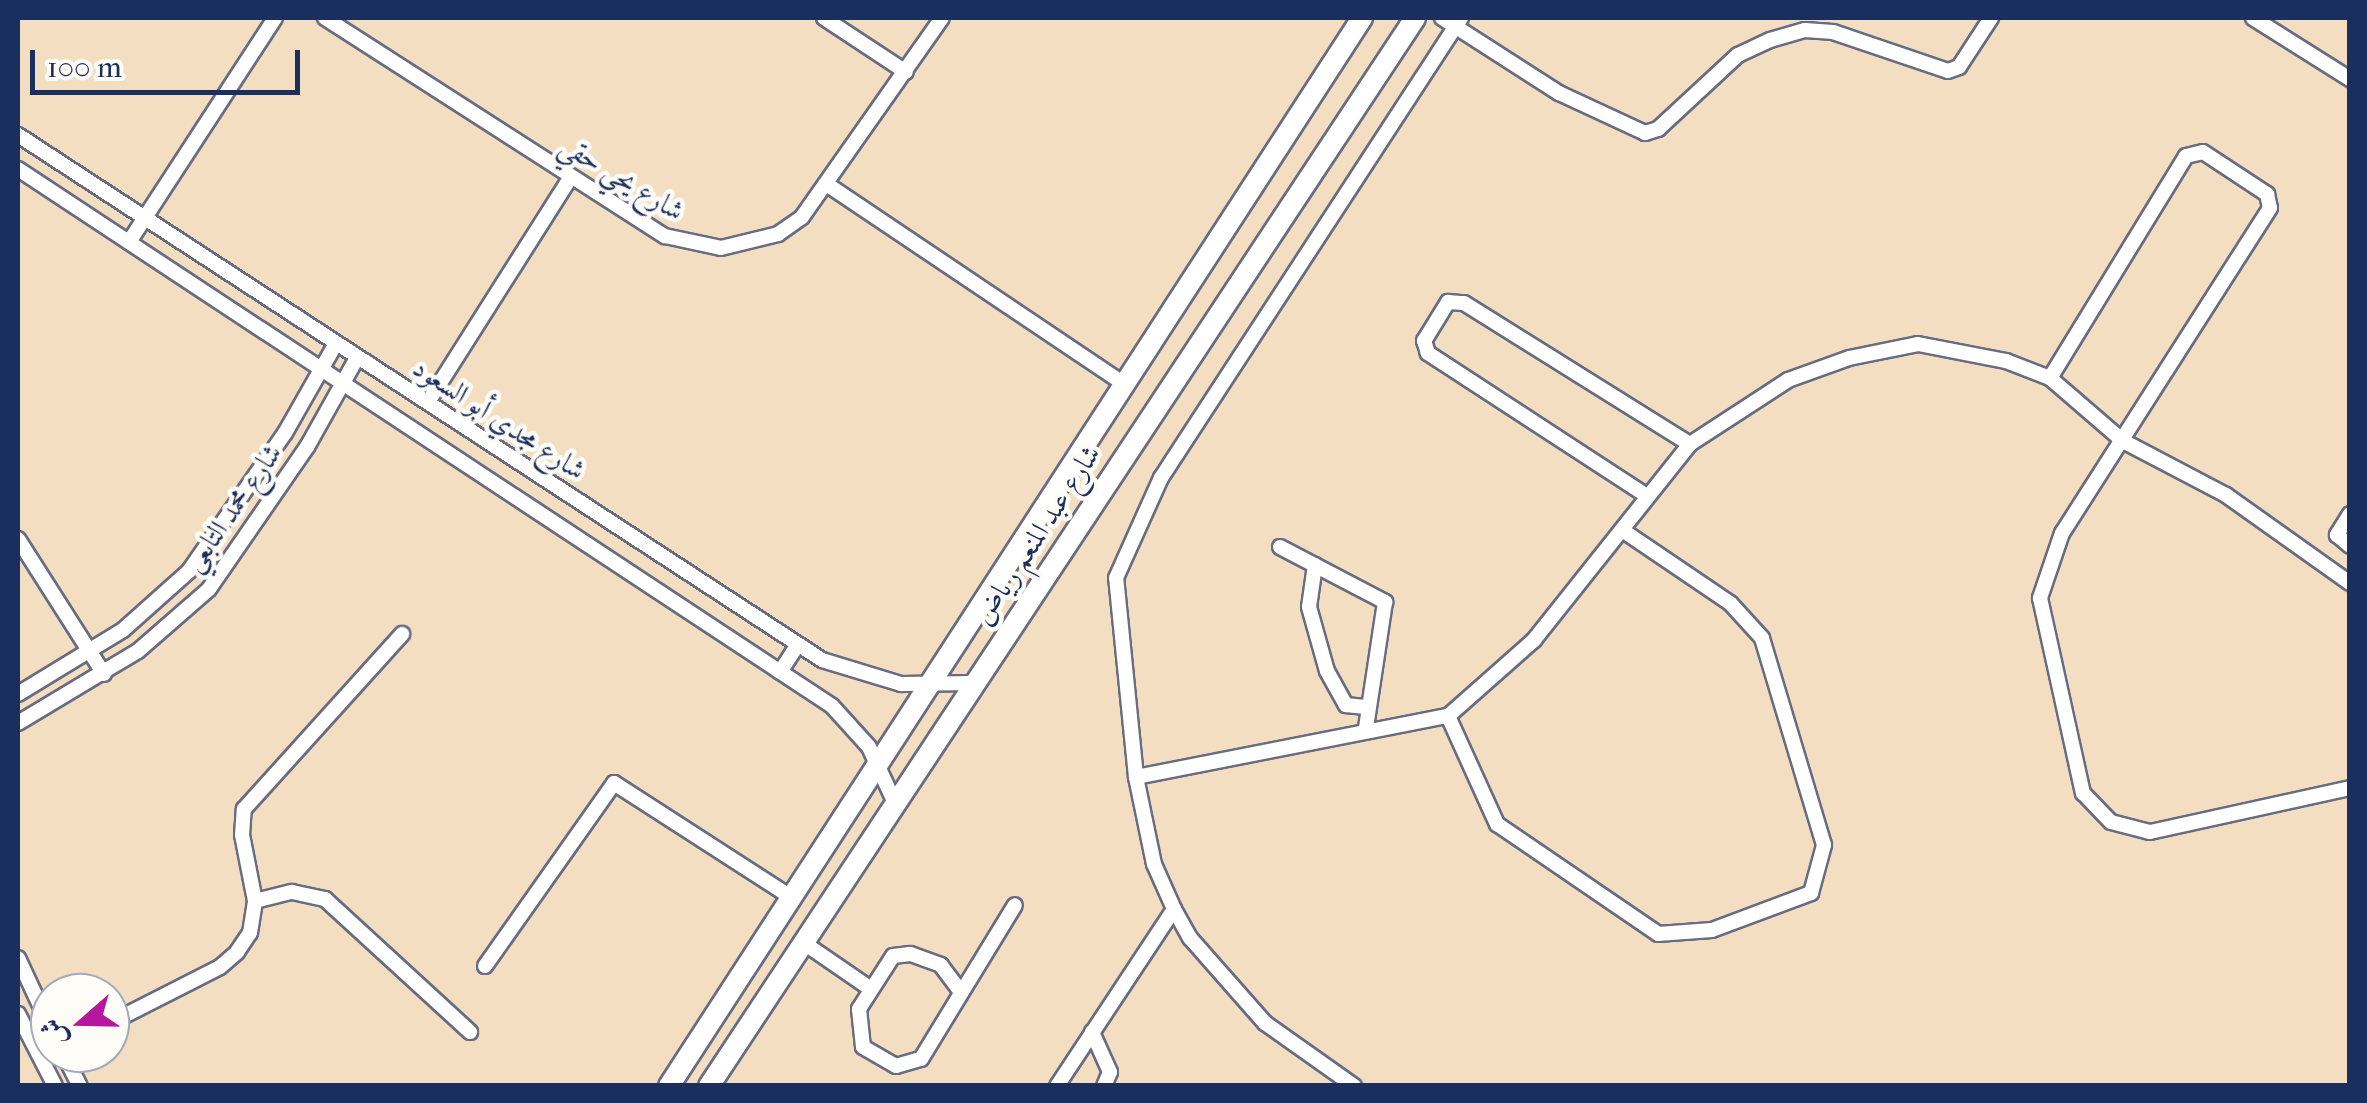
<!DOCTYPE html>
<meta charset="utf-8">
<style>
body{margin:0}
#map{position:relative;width:2367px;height:1103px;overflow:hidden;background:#f3dec1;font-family:"IM FELL French Canon",Amiri,serif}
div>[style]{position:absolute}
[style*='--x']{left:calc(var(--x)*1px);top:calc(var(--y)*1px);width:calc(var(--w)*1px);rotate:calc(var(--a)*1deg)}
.roads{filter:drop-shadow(2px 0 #676c81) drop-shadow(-2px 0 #676c81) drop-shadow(0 2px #676c81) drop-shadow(0 -2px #676c81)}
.street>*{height:14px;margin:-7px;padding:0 7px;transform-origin:7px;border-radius:7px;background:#fff}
.secondary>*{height:20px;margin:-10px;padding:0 10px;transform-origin:10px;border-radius:10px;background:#fff}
span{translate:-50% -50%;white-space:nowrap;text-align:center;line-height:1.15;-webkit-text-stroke:9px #fdfcf7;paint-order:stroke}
.street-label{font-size:28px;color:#1b2f5e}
.frame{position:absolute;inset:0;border:20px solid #1b2f5e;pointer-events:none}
.north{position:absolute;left:30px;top:973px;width:100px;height:100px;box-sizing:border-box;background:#fdfcf7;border:2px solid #a3aaba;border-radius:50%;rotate:250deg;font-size:28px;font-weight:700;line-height:40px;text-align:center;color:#1b2f5e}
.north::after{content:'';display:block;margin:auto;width:35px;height:45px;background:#b5179e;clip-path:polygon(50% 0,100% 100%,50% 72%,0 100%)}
.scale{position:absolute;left:30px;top:50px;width:270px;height:45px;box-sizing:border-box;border:5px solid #1b2f5e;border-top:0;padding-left:12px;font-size:30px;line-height:35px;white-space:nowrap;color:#1b2f5e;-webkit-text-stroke:8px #fdfcf7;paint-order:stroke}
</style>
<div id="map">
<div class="roads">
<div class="street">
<div style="--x:325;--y:18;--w:404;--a:32.7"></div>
<div style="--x:665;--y:236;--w:57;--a:12.1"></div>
<div style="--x:721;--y:248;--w:59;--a:-13.8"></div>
<div style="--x:778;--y:234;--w:29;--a:-35"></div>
<div style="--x:802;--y:217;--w:243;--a:-54.9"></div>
<div style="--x:824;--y:18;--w:98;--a:33.4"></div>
<div style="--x:1442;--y:18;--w:139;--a:32.7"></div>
<div style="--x:1559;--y:93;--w:95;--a:24.9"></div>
<div style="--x:1645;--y:133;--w:14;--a:-17"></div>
<div style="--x:1658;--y:129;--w:109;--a:-42.8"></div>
<div style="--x:1738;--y:55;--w:35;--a:-25"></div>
<div style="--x:1770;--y:40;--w:36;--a:-16"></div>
<div style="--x:1805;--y:30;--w:28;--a:4"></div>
<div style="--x:1833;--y:32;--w:121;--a:18.7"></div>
<div style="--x:1948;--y:71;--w:12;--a:-20"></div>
<div style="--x:1959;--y:67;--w:59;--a:-56.9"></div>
<div style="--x:2253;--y:18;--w:115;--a:32.2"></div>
<div style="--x:18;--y:135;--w:960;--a:33.14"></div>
<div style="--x:822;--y:660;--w:83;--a:16.9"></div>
<div style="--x:901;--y:684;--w:73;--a:-0.8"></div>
<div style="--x:18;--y:169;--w:975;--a:33.41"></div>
<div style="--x:832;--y:706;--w:55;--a:47.9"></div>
<div style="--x:869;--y:747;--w:62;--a:65.1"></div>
<div style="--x:828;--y:185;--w:357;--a:33.9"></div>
<div style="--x:129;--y:242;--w:267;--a:-56.9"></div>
<div style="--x:2050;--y:378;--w:260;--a:-58.5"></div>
<div style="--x:2186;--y:156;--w:17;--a:-13"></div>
<div style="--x:2203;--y:152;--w:77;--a:33.3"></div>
<div style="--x:2267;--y:194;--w:14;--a:78"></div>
<div style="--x:2270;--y:208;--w:386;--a:122.6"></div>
<div style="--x:2062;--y:533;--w:69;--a:108.7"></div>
<div style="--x:2040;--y:598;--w:200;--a:77.6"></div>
<div style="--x:2083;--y:793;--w:40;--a:46"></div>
<div style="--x:2111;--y:822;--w:40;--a:14.4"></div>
<div style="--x:2150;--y:832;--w:205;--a:-12.4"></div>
<div style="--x:428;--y:402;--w:265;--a:-57.6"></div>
<div style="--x:1647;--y:496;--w:262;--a:-146.9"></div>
<div style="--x:1428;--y:353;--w:13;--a:-108"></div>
<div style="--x:1424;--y:341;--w:46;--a:-58.4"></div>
<div style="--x:1448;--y:302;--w:16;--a:4"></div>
<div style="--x:1464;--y:303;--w:266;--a:32"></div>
<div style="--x:2350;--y:514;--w:25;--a:122"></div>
<div style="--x:2337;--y:535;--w:17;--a:40"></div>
<div style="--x:18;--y:539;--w:160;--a:57.5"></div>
<div style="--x:1280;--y:547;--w:119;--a:27.6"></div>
<div style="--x:1385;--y:602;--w:127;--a:98.6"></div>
<div style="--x:1315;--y:565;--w:42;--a:98.1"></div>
<div style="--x:1309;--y:607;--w:66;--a:74.3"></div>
<div style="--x:1327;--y:671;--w:39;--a:61"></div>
<div style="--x:1346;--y:705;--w:19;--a:6"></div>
<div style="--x:780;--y:672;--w:33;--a:-57"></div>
<div style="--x:18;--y:694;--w:123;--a:-31.4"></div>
<div style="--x:123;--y:630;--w:89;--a:-41.8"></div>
<div style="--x:189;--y:571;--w:168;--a:-55.2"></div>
<div style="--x:285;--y:433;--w:101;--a:-60.4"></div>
<div style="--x:1448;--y:716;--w:119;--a:65.6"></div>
<div style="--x:1497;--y:824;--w:195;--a:34.3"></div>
<div style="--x:1658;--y:934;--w:54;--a:-4.2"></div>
<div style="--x:1712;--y:930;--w:106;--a:-20.5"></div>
<div style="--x:1811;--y:893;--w:50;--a:-74.8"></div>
<div style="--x:1824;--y:845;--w:216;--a:-106.7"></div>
<div style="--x:1762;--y:638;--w:47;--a:-132.4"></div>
<div style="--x:1730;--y:603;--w:130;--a:-145.9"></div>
<div style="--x:18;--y:723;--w:140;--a:-31"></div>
<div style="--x:138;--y:651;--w:94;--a:-41.1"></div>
<div style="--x:209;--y:589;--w:173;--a:-55.4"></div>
<div style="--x:307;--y:447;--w:102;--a:-60.7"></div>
<div style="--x:1136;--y:777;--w:318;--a:-11.1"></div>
<div style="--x:1448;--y:716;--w:115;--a:-41.5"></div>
<div style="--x:1534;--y:640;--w:251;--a:-51.5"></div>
<div style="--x:1690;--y:444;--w:117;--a:-33.1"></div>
<div style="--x:1788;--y:380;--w:65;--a:-19.8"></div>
<div style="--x:1849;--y:358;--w:70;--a:-11.5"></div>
<div style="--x:1918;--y:344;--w:90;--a:10.9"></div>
<div style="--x:2006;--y:361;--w:47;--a:21.1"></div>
<div style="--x:2050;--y:378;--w:96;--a:40.8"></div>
<div style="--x:2123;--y:441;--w:116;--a:27.7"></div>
<div style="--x:2226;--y:495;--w:152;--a:35.4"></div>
<div style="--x:255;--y:901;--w:38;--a:-14"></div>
<div style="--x:292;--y:892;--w:34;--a:12"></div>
<div style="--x:325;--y:899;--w:197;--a:42.5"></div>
<div style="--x:804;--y:943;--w:81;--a:34.5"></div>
<div style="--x:18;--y:958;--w:76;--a:65.1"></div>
<div style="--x:485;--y:966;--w:224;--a:-54.8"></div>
<div style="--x:614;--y:783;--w:211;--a:32.8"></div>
<div style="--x:961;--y:992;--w:34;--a:-127"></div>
<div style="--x:941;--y:965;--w:33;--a:-160"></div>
<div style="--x:910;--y:954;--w:17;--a:173"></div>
<div style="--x:893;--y:956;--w:63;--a:122.7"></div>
<div style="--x:859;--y:1009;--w:38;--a:84"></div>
<div style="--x:863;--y:1047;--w:38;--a:30"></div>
<div style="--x:896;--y:1066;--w:26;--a:-16"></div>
<div style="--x:921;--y:1059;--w:180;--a:-58.6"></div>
<div style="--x:18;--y:1014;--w:81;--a:62.8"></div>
<div style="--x:110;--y:1023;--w:123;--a:-27"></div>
<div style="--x:220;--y:967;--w:23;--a:-41"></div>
<div style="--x:237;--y:952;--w:23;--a:-56"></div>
<div style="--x:250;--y:933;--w:32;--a:-81"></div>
<div style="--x:255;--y:901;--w:67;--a:-101.1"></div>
<div style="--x:242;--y:835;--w:26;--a:-86"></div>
<div style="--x:244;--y:809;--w:236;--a:-47.9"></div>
<div style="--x:1092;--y:1032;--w:44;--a:65.8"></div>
<div style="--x:1110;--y:1072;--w:15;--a:113"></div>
<div style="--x:63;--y:1053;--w:37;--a:63"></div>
<div style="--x:1057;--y:1086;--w:212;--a:-56.5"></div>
<div style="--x:1354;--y:1086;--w:109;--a:-144.7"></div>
<div style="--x:1265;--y:1023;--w:113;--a:-131.4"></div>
<div style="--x:1190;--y:938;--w:33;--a:-119"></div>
<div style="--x:1174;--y:909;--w:49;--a:-114"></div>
<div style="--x:1154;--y:864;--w:89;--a:-101.7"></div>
<div style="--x:1136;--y:777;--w:200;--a:-95.7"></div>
<div style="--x:1116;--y:578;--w:110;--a:-65.8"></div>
<div style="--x:1161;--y:478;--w:549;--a:-56.89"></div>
</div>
<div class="secondary">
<div style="--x:669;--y:1086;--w:1273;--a:-57.02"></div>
<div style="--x:709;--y:1086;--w:1280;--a:-56.53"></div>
</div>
</div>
<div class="street-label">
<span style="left:622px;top:178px;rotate:31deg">شارع يحي حقي</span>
<span style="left:499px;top:419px;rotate:33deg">شارع مجدي أبو السعود</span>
<span style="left:233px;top:508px;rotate:-55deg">شارع محمد التابعي</span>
<span style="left:1037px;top:535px;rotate:-57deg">شارع عبد المنعم رياض</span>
</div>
<div class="frame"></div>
<div class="north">ش</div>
<div class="scale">100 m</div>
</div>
